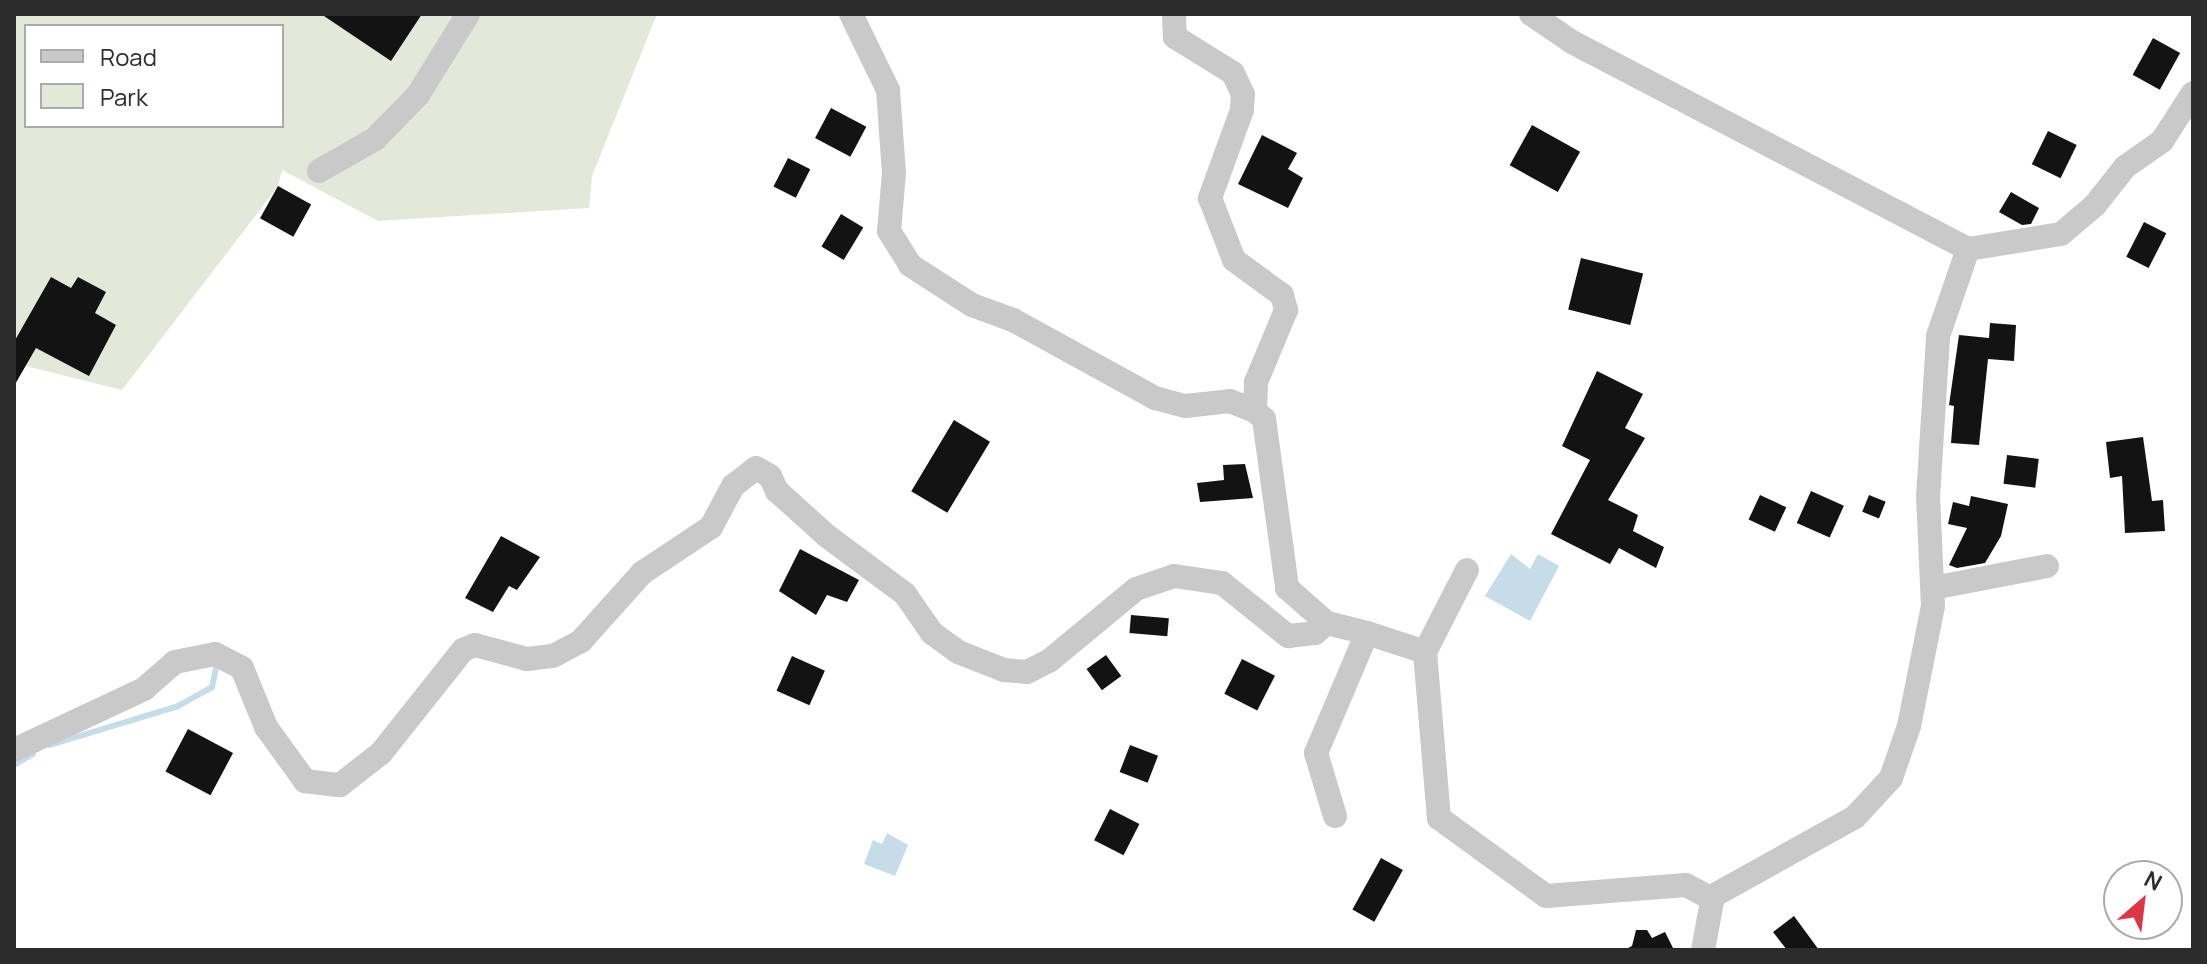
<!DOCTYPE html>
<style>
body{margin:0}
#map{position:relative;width:2207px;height:964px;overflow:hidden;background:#fff;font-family:Manrope,sans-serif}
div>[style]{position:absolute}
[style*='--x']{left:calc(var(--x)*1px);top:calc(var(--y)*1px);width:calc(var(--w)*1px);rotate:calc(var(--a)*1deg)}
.green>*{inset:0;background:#e2e9d9}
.water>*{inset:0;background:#c6dce8}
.stream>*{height:6px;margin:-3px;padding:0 3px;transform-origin:3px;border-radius:3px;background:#c6dce8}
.building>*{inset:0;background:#131313;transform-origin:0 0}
.minor>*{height:24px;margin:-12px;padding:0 12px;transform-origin:12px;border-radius:12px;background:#c9c9c9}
span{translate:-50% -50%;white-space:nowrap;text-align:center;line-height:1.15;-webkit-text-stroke:8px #fff;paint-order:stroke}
.frame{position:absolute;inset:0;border:16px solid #2c2c2c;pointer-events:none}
.legend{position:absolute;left:24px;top:24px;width:260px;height:104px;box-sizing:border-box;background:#fff;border:2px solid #ababab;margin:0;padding:10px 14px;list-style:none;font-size:24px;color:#2c2c2c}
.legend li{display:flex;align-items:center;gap:16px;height:40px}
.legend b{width:40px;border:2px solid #ababab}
.north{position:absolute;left:2103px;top:860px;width:80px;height:80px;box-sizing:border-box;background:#fff;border:2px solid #ababab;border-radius:50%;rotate:28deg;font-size:22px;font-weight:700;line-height:32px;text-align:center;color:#2c2c2c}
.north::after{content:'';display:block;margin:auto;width:28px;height:36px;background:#db3546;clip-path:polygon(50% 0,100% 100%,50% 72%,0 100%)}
</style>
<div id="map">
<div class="green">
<div style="clip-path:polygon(evenodd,14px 14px,657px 14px,592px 176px,589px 208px,378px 221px,282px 170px,278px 186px,122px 390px,14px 363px,14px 14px,26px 26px,282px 26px,282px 126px,26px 126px,26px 26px)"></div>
</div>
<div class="water">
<div style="clip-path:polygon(1511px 554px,1530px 569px,1538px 554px,1559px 566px,1530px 621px,1485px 596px)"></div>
<div style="clip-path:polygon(887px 833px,908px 845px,895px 876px,864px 864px,873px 840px,882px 844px)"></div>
</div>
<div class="stream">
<div style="--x:50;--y:745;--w:134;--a:-16.9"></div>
<div style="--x:178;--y:706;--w:39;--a:-29"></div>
<div style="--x:212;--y:687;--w:24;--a:-78"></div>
<div style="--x:14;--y:765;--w:22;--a:-30"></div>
</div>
<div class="building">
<div style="clip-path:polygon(321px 14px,422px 14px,391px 61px)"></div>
<div style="left:2153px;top:38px;width:31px;height:42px;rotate:29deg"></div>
<div style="left:831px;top:108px;width:40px;height:34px;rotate:28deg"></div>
<div style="left:1532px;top:125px;width:55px;height:46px;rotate:29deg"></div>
<div style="left:2048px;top:131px;width:32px;height:37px;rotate:26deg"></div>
<div style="clip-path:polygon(1262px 135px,1297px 153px,1288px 169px,1303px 178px,1288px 208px,1238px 184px)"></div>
<div style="left:788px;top:158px;width:25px;height:32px;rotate:27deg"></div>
<div style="left:278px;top:186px;width:38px;height:37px;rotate:29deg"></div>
<div style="clip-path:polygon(2011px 192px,2039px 208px,2031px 224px,2022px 225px,1999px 212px)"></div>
<div style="left:841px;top:214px;width:26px;height:38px;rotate:31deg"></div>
<div style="left:2144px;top:222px;width:25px;height:39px;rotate:27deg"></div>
<div style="left:1581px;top:258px;width:64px;height:53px;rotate:14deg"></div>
<div style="clip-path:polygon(51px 277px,71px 288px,78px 277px,106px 292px,95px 313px,116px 325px,89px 376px,36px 348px,14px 386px,14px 342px)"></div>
<div style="clip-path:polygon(1990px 323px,2016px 325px,2014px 361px,1988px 359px,1979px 445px,1951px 443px,1954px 406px,1949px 405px,1959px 335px,1989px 338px)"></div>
<div style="clip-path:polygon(1597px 371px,1643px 394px,1625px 428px,1645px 438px,1608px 500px,1638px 515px,1633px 531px,1664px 547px,1656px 568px,1619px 548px,1610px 564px,1551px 534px,1590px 460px,1562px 446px)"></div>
<div style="left:954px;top:420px;width:42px;height:83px;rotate:31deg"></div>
<div style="clip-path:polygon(2143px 437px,2152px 501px,2163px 500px,2165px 531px,2125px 533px,2122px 476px,2110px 478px,2106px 442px)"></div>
<div style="left:2007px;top:455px;width:32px;height:29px;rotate:7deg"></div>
<div style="clip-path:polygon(1245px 464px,1253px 498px,1200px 502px,1197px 483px,1224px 480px,1223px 465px)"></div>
<div style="left:1811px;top:491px;width:36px;height:35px;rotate:24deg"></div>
<div style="left:1760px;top:495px;width:29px;height:27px;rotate:25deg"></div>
<div style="left:1869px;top:495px;width:18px;height:18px;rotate:22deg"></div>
<div style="clip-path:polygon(1971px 496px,2008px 504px,2001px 536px,1985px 563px,1957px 568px,1949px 565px,1967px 528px,1948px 524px,1953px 502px,1969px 506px)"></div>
<div style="clip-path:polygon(501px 536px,540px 557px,517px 590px,509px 586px,493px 612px,465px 598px)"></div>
<div style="clip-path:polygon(800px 549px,859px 580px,847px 602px,827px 595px,816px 615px,779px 591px)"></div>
<div style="left:1131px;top:615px;width:38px;height:18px;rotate:5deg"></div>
<div style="left:1106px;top:655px;width:26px;height:24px;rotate:54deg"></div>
<div style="left:792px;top:656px;width:36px;height:38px;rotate:24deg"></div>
<div style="left:1242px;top:659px;width:37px;height:39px;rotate:27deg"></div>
<div style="left:188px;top:729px;width:51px;height:48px;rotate:28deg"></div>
<div style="left:1130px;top:745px;width:30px;height:29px;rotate:21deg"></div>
<div style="left:1110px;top:809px;width:33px;height:35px;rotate:27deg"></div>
<div style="left:1381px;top:858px;width:25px;height:59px;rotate:29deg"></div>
<div style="clip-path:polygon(1794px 916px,1819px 950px,1787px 950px,1773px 932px)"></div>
<div style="clip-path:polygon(1636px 930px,1647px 930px,1652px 938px,1665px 932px,1674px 950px,1624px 950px,1632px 946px)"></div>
</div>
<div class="minor">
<div style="--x:851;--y:14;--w:85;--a:64"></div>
<div style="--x:888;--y:90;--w:83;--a:85.9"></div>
<div style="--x:894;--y:173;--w:58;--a:94.9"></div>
<div style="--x:889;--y:231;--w:40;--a:58"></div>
<div style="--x:910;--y:265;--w:74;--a:32.8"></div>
<div style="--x:972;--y:305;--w:44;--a:20.1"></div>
<div style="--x:1013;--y:320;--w:162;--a:28.8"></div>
<div style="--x:1155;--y:398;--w:31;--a:15"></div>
<div style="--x:1185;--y:406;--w:45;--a:-6.3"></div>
<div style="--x:1230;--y:401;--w:27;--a:22"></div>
<div style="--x:1255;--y:411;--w:12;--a:42"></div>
<div style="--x:1264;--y:419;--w:171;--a:82.2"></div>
<div style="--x:1287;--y:588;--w:53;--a:41.2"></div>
<div style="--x:1327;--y:623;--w:41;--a:14"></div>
<div style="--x:1174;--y:14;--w:23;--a:88"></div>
<div style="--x:1175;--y:37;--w:68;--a:31.8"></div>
<div style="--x:1233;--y:73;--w:23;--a:65"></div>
<div style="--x:1243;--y:94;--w:16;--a:94"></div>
<div style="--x:1242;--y:110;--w:94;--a:110"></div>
<div style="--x:1210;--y:198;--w:66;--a:68.8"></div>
<div style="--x:1234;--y:260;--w:59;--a:36.1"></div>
<div style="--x:1282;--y:295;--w:16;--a:75"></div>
<div style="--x:1286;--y:310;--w:78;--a:112.6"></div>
<div style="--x:1256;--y:382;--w:29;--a:92"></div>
<div style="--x:1531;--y:14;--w:50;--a:34.3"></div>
<div style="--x:1572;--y:42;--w:447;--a:27.6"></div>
<div style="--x:319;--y:171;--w:64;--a:-29.7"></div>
<div style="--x:375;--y:139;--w:62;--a:-45.7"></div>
<div style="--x:418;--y:95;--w:95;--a:-58.3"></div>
<div style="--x:1933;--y:588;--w:116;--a:-10.9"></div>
<div style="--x:1425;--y:652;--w:167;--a:85.2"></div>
<div style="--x:1439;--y:818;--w:132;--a:36.1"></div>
<div style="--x:1546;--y:896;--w:140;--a:-4.5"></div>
<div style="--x:1686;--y:885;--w:30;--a:28"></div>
<div style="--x:14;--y:750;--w:144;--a:-25.1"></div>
<div style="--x:144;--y:689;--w:41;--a:-41.1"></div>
<div style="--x:175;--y:662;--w:41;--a:-11.3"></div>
<div style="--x:215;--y:654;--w:30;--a:27"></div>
<div style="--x:242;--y:668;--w:64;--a:67.9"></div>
<div style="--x:266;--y:727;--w:67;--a:54.2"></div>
<div style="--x:305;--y:781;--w:35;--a:7"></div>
<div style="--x:340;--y:785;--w:52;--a:-38"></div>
<div style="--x:381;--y:753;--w:132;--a:-51.5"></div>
<div style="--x:463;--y:650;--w:13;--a:-23"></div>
<div style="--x:475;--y:645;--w:54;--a:15.1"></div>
<div style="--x:527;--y:659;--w:26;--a:-7"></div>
<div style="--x:553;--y:656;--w:32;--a:-28"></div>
<div style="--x:581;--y:641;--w:91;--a:-48.1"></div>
<div style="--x:642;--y:573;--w:83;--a:-33.7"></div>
<div style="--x:711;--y:527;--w:47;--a:-61.8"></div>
<div style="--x:733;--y:486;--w:29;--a:-38"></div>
<div style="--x:756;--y:468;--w:16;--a:30"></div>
<div style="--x:770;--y:476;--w:17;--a:65"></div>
<div style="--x:777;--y:491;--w:67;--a:42"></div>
<div style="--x:827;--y:536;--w:97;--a:36.6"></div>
<div style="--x:905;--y:594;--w:47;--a:55.3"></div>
<div style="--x:932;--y:633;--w:32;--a:36"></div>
<div style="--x:958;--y:652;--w:49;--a:21.4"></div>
<div style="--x:1004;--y:670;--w:23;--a:5"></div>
<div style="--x:1027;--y:672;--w:25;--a:-27"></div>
<div style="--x:1049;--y:661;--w:113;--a:-39.6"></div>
<div style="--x:1136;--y:589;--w:40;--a:-18.9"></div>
<div style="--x:1174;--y:576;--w:49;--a:8.3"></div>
<div style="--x:1222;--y:583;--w:85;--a:38.8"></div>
<div style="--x:1288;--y:636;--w:27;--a:-6"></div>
<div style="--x:1315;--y:633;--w:16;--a:-40"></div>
<div style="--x:1335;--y:816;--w:66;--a:-106.8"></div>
<div style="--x:1316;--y:753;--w:130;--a:-67"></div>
<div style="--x:1367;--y:633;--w:61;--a:18.1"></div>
<div style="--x:1425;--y:652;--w:92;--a:-62.9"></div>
<div style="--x:1703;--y:950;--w:55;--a:-79.5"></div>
<div style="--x:1713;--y:896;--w:162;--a:-29.1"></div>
<div style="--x:1855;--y:817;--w:53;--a:-47.3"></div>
<div style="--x:1891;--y:778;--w:55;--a:-70.9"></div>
<div style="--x:1909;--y:726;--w:122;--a:-78.7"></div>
<div style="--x:1933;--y:606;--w:109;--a:-92.6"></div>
<div style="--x:1928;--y:497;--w:161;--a:-86.4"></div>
<div style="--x:1938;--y:336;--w:92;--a:-71"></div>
<div style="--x:1968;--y:249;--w:94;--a:-9.2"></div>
<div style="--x:2061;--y:234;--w:45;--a:-40.5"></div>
<div style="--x:2095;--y:205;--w:48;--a:-51.7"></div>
<div style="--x:2125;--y:167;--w:45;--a:-35.1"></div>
<div style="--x:2162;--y:141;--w:57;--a:-57.1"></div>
</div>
<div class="frame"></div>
<ul class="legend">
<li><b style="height:10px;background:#c9c9c9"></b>Road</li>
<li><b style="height:22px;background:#e2e9d9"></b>Park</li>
</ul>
<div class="north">N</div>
</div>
